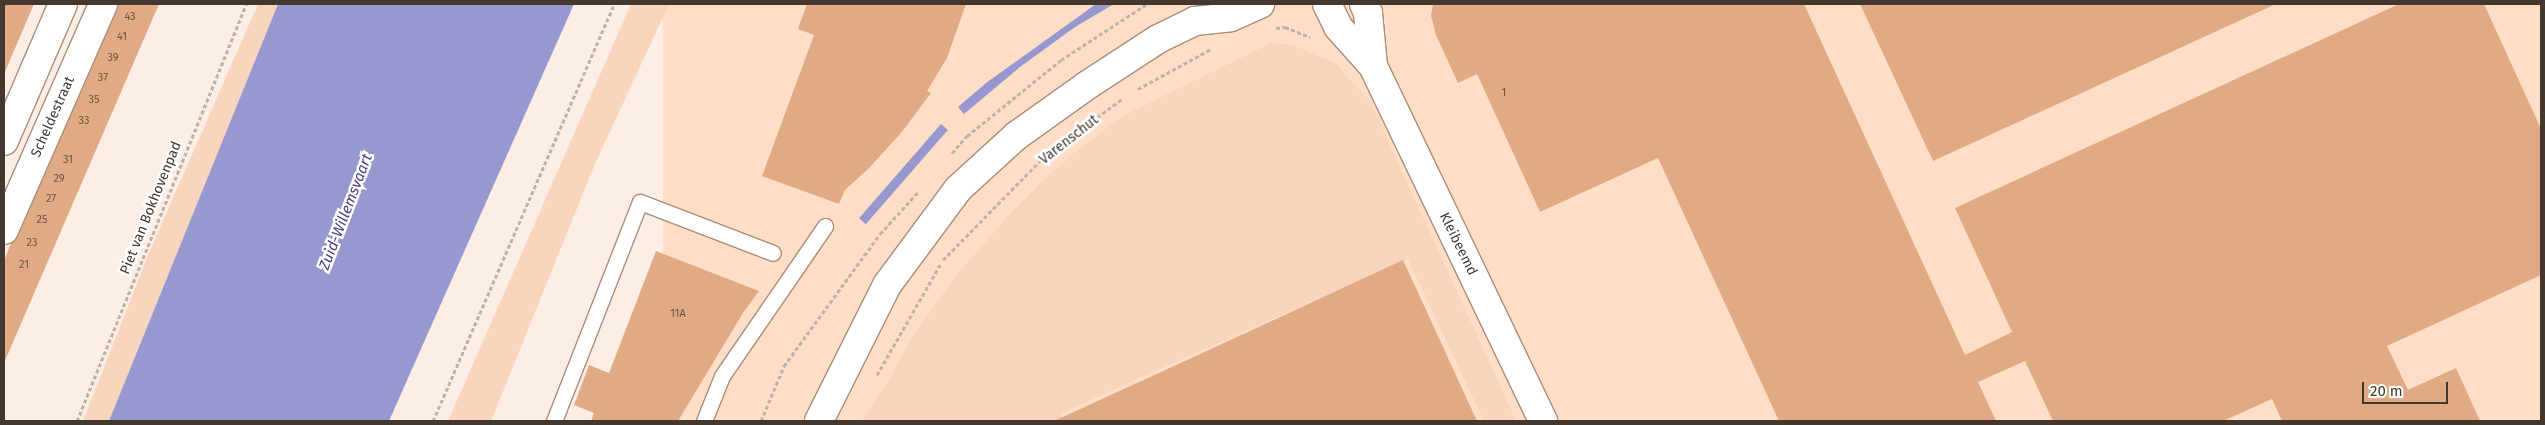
<!DOCTYPE html>
<style>
body{margin:0}
#map{position:relative;width:2545px;height:425px;overflow:hidden;background:#fceee5;font-family:"Fira Sans",sans-serif}
div>[style]{position:absolute}
[style*='--x']{left:calc(var(--x)*1px);top:calc(var(--y)*1px);width:calc(var(--w)*1px);rotate:calc(var(--a)*1deg)}
.built>*{inset:0;background:#fedec7;transform-origin:0 0}
.green>*{inset:0;background:#f8d5bc}
.water>*{inset:0;background:#9798d0;transform-origin:0 0}
.building>*{inset:0;background:#e0ab84}
.path>*{height:3px;margin-top:-1.5px;transform-origin:0;background:repeating-linear-gradient(90deg,#bfb1a8 0 4px,transparent 0 6.5px)}
.roads{filter:drop-shadow(1px 0 #ab8c77) drop-shadow(-1px 0 #ab8c77) drop-shadow(0 1px #ab8c77) drop-shadow(0 -1px #ab8c77)}
.lane>*{height:15px;margin:-7.5px;padding:0 7.5px;transform-origin:7.5px;border-radius:7.5px;background:#fff}
.street>*{height:28px;margin:-14px;padding:0 14px;transform-origin:14px;border-radius:14px;background:#fff}
.secondary>*{height:28px;margin:-14px;padding:0 14px;transform-origin:14px;border-radius:14px;background:#fff}
span{translate:-50% -50%;white-space:nowrap;text-align:center;line-height:1.15;-webkit-text-stroke:5px #fff;paint-order:stroke}
.number-label{font-size:11px;color:#6b5444}
.number-label span{-webkit-text-stroke-width:0}
.street-label{font-size:14px;color:#44372e}
.water-label{font-size:15px;color:#454085;font-style:italic}
.frame{position:absolute;inset:0;border:5px solid #44372e;pointer-events:none}
.scale{position:absolute;left:2362px;top:382px;width:86px;height:22px;box-sizing:border-box;border:2px solid #44372e;border-top:0;padding-left:6px;font-size:15px;line-height:18px;white-space:nowrap;color:#44372e;-webkit-text-stroke:4px #fff;paint-order:stroke}
</style>
<div id="map">
<div class="built">
<div style="left:663px;top:4px;width:1878px;height:453px"></div>
</div>
<div class="green">
<div style="clip-path:polygon(258px 4px,278px 4px,109px 421px,83px 421px,149px 253px)"></div>
<div style="clip-path:polygon(631px 4px,669px 4px,595px 164px,491px 421px,448px 421px)"></div>
<div style="clip-path:polygon(1271px 43px,1292px 45px,1335px 63px,1370px 101px,1516px 421px,1484px 421px,1408px 259px,1061px 413px,1064px 421px,861px 421px,888px 381px,915px 333px,955px 277px,1011px 213px,1042px 182px,1075px 152px,1123px 116px)"></div>
</div>
<div class="water">
<div style="clip-path:polygon(278px 4px,574px 4px,389px 421px,109px 421px)"></div>
<div style="clip-path:polygon(1096px 4px,1114px 4px,1075px 27px,1020px 67px,964px 114px,958px 107px,986px 83px)"></div>
<div style="left:941px;top:124px;width:9px;height:125px;rotate:41deg"></div>
</div>
<div class="building">
<div style="clip-path:polygon(4px 4px,34px 4px,4px 74px)"></div>
<div style="clip-path:polygon(118px 4px,159px 4px,4px 363px,4px 261px,11px 243px,18px 236px)"></div>
<div style="clip-path:polygon(807px 4px,966px 4px,947px 58px,927px 91px,931px 93px,901px 133px,869px 168px,845px 190px,839px 204px,762px 176px,814px 35px,798px 29px)"></div>
<div style="clip-path:polygon(1433px 4px,1804px 4px,1965px 355px,2012px 332px,1955px 208px,2399px 4px,2484px 4px,2541px 129px,2541px 275px,2387px 346px,2408px 390px,2456px 368px,2480px 421px,2282px 421px,2272px 399px,2223px 421px,2053px 421px,2025px 361px,1978px 382px,1996px 421px,1779px 421px,1658px 158px,1540px 212px,1477px 74px,1458px 83px,1436px 35px,1431px 16px)"></div>
<div style="clip-path:polygon(1860px 4px,2276px 4px,1933px 161px)"></div>
<div style="clip-path:polygon(656px 251px,759px 291px,743px 313px,678px 421px,591px 421px,594px 413px,574px 405px,589px 365px,609px 373px)"></div>
<div style="clip-path:polygon(1403px 260px,1477px 421px,1054px 421px,1211px 349px)"></div>
</div>
<div class="path">
<div style="--x:1276;--y:28;--w:9;--a:-6"></div>
<div style="--x:1285;--y:27;--w:27;--a:22"></div>
<div style="--x:1138;--y:89;--w:83;--a:-28.7"></div>
<div style="--x:952;--y:153;--w:23;--a:-49"></div>
<div style="--x:967;--y:136;--w:121;--a:-39"></div>
<div style="--x:1061;--y:60;--w:103;--a:-33.1"></div>
<div style="--x:943;--y:260;--w:146;--a:-45.6"></div>
<div style="--x:1045;--y:156;--w:96;--a:-36.5"></div>
<div style="--x:877;--y:375;--w:127;--a:-60.2"></div>
<div style="--x:77;--y:421;--w:450;--a:-67.9"></div>
<div style="--x:433;--y:421;--w:455;--a:-66.5"></div>
<div style="--x:761;--y:421;--w:60;--a:-67.3"></div>
<div style="--x:784;--y:366;--w:163;--a:-54"></div>
<div style="--x:880;--y:234;--w:57;--a:-47.9"></div>
</div>
<div class="roads">
<div class="lane">
<div style="--x:554;--y:421;--w:235;--a:-68.6"></div>
<div style="--x:640;--y:202;--w:142;--a:21"></div>
<div style="--x:704;--y:421;--w:48;--a:-68.2"></div>
<div style="--x:722;--y:376;--w:182;--a:-55.5"></div>
</div>
<div class="street">
<div style="--x:1327;--y:4;--w:25;--a:64"></div>
<div style="--x:1338;--y:27;--w:52;--a:48.1"></div>
<div style="--x:1373;--y:66;--w:394;--a:64.4"></div>
<div style="--x:1364;--y:4;--w:10;--a:66"></div>
<div style="--x:1368;--y:13;--w:53;--a:84.6"></div>
<div style="--x:4;--y:141;--w:149;--a:-66.7"></div>
<div style="--x:4;--y:230;--w:247;--a:-66.3"></div>
</div>
<div class="secondary">
<div style="--x:819;--y:421;--w:152;--a:-63.4"></div>
<div style="--x:887;--y:285;--w:119;--a:-53.5"></div>
<div style="--x:958;--y:189;--w:79;--a:-42.4"></div>
<div style="--x:1016;--y:136;--w:86;--a:-35.5"></div>
<div style="--x:1086;--y:86;--w:86;--a:-33.1"></div>
<div style="--x:1158;--y:39;--w:41;--a:-25.9"></div>
<div style="--x:1195;--y:21;--w:36;--a:-6"></div>
<div style="--x:1231;--y:17;--w:32;--a:-24"></div>
</div>
</div>
<div class="number-label">
<span style="left:130px;top:17px">43</span>
<span style="left:122px;top:37px">41</span>
<span style="left:113px;top:58px">39</span>
<span style="left:103px;top:78px">37</span>
<span style="left:1504px;top:93px">1</span>
<span style="left:94px;top:100px">35</span>
<span style="left:84px;top:121px">33</span>
<span style="left:68px;top:160px">31</span>
<span style="left:59px;top:179px">29</span>
<span style="left:51px;top:199px">27</span>
<span style="left:42px;top:220px">25</span>
<span style="left:32px;top:243px">23</span>
<span style="left:24px;top:265px">21</span>
<span style="left:678px;top:314px">11A</span>
</div>
<div class="street-label">
<span style="left:53px;top:117px;rotate:-66deg">Scheldestraat</span>
<span style="left:1069px;top:140px;rotate:-38deg">Varenschut</span>
<span style="left:151px;top:208px;rotate:-68deg">Piet van Bokhovenpad</span>
<span style="left:1458px;top:244px;rotate:64deg">Kleibeemd</span>
</div>
<div class="water-label">
<span style="left:346px;top:212px;rotate:-69deg">Zuid-Willemsvaart</span>
</div>
<div class="frame"></div>
<div class="scale">20 m</div>
</div>
